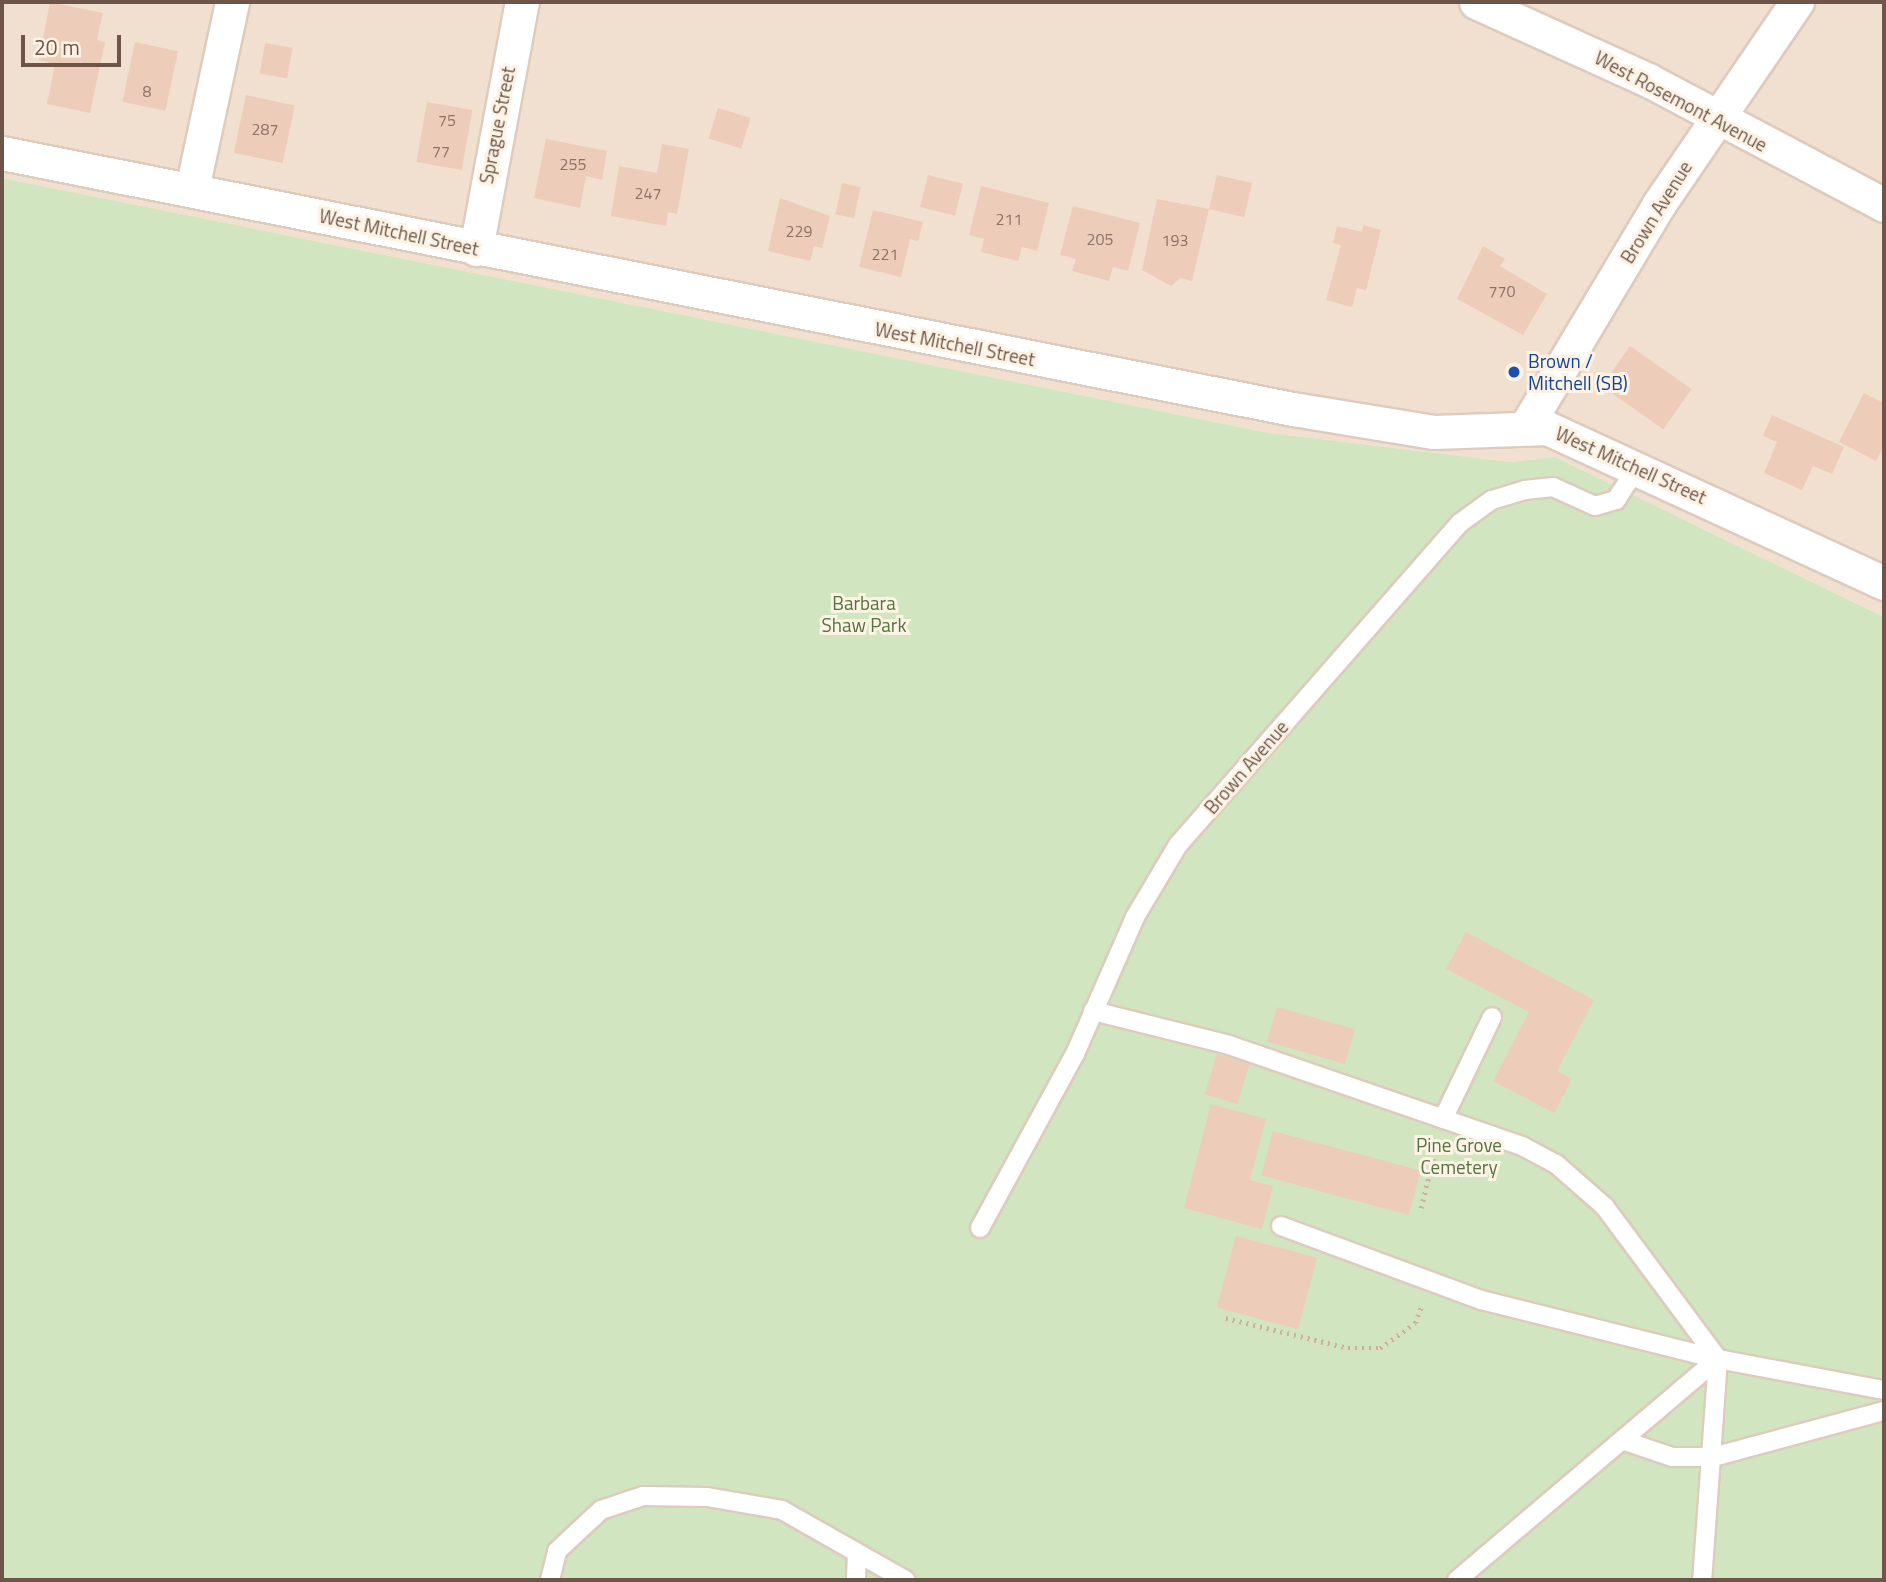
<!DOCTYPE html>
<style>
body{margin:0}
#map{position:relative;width:1886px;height:1582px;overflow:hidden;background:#faefe0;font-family:"Titillium Web",sans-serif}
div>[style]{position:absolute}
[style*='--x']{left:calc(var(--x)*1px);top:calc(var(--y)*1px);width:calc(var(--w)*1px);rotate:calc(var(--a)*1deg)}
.residential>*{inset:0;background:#f1e0cf}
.green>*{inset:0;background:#d1e6c0}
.building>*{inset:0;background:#edccba;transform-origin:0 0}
.path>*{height:4.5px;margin-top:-2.25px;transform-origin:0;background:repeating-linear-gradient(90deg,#d1af9e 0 2px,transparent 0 7px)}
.roads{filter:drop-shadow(2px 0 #ddcbbd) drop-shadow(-2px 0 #ddcbbd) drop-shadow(0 2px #ddcbbd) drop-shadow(0 -2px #ddcbbd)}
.lane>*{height:18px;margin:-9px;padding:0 9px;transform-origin:9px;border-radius:9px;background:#fff}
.street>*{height:33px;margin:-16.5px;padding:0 16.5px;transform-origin:16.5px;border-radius:16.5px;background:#fff}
.dots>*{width:19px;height:19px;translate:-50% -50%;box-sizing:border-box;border:4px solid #fdf3e5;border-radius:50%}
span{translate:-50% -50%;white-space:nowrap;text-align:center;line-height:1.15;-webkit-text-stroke:6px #fdf3e5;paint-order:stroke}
.number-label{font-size:16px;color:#8e7365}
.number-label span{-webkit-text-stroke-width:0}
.street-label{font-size:19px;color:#6e5549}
.transit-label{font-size:19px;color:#164399}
.left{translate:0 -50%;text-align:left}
.park-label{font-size:19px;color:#547442}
.frame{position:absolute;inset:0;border:4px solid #6e5549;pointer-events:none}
.scale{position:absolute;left:21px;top:35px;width:100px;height:32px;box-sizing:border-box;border:4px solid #6e5549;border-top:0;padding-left:9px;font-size:21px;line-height:24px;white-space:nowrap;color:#6e5549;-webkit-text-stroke:5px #fdf3e5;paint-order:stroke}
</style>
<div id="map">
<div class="residential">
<div style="clip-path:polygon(2px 2px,1884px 2px,1884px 617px,1555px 457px,1510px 462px,1269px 433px,2px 178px)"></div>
</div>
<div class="green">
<div style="clip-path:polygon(2px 178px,1269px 433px,1510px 462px,1555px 457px,1884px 617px,1884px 1580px,2px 1580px)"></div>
</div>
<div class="building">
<div style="clip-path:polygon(50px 2px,103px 13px,97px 40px,105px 42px,90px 113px,47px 104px,55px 64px,39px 60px)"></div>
<div style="left:135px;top:42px;width:44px;height:61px;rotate:12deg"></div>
<div style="left:265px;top:43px;width:28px;height:31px;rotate:10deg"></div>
<div style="left:246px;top:95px;width:50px;height:59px;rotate:12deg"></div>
<div style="left:427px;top:102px;width:46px;height:61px;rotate:10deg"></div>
<div style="left:718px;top:108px;width:34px;height:32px;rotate:17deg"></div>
<div style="clip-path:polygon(546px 139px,607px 151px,602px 180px,586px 176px,580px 208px,534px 198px)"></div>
<div style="clip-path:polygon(662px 144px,689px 149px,677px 214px,668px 212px,666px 226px,611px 216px,619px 166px,657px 173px)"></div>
<div style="left:928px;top:175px;width:36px;height:33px;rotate:14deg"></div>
<div style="left:1217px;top:175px;width:36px;height:35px;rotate:13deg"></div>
<div style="left:842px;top:183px;width:19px;height:32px;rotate:12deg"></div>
<div style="clip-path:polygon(981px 186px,1049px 203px,1037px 251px,1022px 247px,1018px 261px,981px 252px,984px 239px,969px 235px)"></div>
<div style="clip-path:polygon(780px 198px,830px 216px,822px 248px,814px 246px,810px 261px,768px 251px)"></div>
<div style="clip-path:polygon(1157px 199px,1209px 209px,1192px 281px,1180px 278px,1171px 286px,1142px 270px)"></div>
<div style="clip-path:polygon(1073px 206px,1140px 223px,1128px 271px,1113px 267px,1109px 281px,1072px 271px,1076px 259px,1060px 255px)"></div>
<div style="clip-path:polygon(873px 210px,923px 222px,918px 241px,910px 239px,901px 277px,859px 267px)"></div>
<div style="clip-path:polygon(1363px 225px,1381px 230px,1366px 290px,1357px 288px,1352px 307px,1326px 300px,1341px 245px,1333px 243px,1337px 226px,1362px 232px)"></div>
<div style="clip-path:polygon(1483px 246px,1505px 259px,1500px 266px,1547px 294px,1523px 335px,1457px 299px)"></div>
<div style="left:1630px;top:346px;width:75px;height:49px;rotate:35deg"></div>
<div style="clip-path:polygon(1864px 393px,1884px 403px,1884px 446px,1876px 461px,1839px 442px)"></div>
<div style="clip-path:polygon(1772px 415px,1844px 447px,1832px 474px,1813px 466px,1802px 490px,1764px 473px,1777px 442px,1763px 436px)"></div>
<div style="clip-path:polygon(1466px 932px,1594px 1000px,1557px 1071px,1572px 1079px,1554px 1113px,1493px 1081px,1529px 1012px,1446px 969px)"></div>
<div style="left:1277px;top:1007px;width:81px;height:36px;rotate:16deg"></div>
<div style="left:1217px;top:1054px;width:34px;height:42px;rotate:17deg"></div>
<div style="clip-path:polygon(1211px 1104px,1266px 1119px,1250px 1180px,1273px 1186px,1262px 1229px,1184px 1208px)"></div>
<div style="left:1273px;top:1131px;width:153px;height:46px;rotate:15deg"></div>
<div style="left:1236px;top:1236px;width:84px;height:74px;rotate:15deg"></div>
</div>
<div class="path">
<div style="--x:1421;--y:1208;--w:67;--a:-76.2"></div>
<div style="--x:1226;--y:1318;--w:126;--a:13.8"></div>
<div style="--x:1348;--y:1348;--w:32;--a:0"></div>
<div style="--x:1380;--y:1348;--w:43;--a:-35.5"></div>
<div style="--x:1415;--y:1323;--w:19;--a:-69"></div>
</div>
<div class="roads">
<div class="lane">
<div style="--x:1093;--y:1011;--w:140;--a:14"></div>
<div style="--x:1229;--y:1045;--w:310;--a:19"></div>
<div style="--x:1522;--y:1146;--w:38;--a:28"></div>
<div style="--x:1556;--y:1164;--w:65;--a:41.3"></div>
<div style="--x:1605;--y:1207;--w:189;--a:53.4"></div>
<div style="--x:1718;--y:1359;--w:222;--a:94.1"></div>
<div style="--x:1443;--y:1119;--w:113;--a:-64.3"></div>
<div style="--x:1281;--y:1226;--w:213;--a:20.3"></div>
<div style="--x:1481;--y:1300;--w:244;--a:14"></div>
<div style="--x:1718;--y:1359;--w:169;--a:10.6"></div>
<div style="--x:980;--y:1228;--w:198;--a:-61.4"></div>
<div style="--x:1075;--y:1054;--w:150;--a:-66.3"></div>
<div style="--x:1135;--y:917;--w:84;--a:-59.2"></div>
<div style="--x:1178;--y:845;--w:428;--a:-48.8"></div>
<div style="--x:1460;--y:523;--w:39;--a:-36"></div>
<div style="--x:1492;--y:500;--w:34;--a:-17"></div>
<div style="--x:1525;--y:490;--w:28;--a:-6"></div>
<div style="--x:1553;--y:487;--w:46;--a:24.3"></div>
<div style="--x:1595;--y:506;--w:22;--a:-16"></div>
<div style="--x:1616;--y:500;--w:40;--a:-57.1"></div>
<div style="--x:1622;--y:1440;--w:53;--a:18.8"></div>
<div style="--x:1672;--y:1457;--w:41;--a:0"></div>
<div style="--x:1713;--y:1457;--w:177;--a:-15.1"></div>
<div style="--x:550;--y:1580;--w:30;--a:-76"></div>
<div style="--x:557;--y:1551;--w:60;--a:-43"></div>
<div style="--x:601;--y:1510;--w:44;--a:-18.4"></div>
<div style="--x:643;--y:1496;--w:64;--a:0.9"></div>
<div style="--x:707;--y:1497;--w:76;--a:9.8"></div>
<div style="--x:782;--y:1510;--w:142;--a:29.6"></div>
<div style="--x:856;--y:1580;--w:25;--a:-88"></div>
<div style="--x:1457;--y:1580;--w:342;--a:-40.3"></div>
</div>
<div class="street">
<div style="--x:1476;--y:2;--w:189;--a:24.4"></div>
<div style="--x:1648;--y:80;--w:267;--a:27.9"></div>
<div style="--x:2;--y:153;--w:1316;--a:11.22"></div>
<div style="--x:1293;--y:409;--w:143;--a:9.3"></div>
<div style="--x:1434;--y:432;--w:113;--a:-2"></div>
<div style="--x:1547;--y:428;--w:371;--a:24.7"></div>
<div style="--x:192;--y:189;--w:191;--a:-77.9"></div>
<div style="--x:476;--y:249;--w:251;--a:-79.5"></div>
<div style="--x:1525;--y:428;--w:261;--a:-59.1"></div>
<div style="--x:1659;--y:204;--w:245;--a:-55.7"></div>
</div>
</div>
<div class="dots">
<div style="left:1514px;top:372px;background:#1a4fb4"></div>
</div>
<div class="number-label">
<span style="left:147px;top:91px">8</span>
<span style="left:447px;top:120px">75</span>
<span style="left:265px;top:129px">287</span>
<span style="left:441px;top:151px">77</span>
<span style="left:573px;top:164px">255</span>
<span style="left:648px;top:193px">247</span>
<span style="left:1009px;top:219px">211</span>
<span style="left:799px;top:231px">229</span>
<span style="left:1100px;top:239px">205</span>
<span style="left:1175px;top:240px">193</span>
<span style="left:885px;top:254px">221</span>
<span style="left:1502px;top:291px">770</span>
</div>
<div class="street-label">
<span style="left:1681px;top:101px;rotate:28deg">West Rosemont Avenue</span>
<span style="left:497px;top:125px;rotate:-79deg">Sprague Street</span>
<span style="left:1656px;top:212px;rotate:-58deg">Brown Avenue</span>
<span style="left:399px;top:232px;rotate:12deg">West Mitchell Street</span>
<span style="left:955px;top:344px;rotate:11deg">West Mitchell Street</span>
<span style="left:1631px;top:465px;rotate:24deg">West Mitchell Street</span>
<span style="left:1246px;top:767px;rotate:-49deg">Brown Avenue</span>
</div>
<div class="transit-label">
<span class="left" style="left:1528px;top:372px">Brown /<br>Mitchell (SB)</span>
</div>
<div class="park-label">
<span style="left:864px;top:614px">Barbara<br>Shaw Park</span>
<span style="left:1459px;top:1156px">Pine Grove<br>Cemetery</span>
</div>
<div class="frame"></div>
<div class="scale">20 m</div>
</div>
